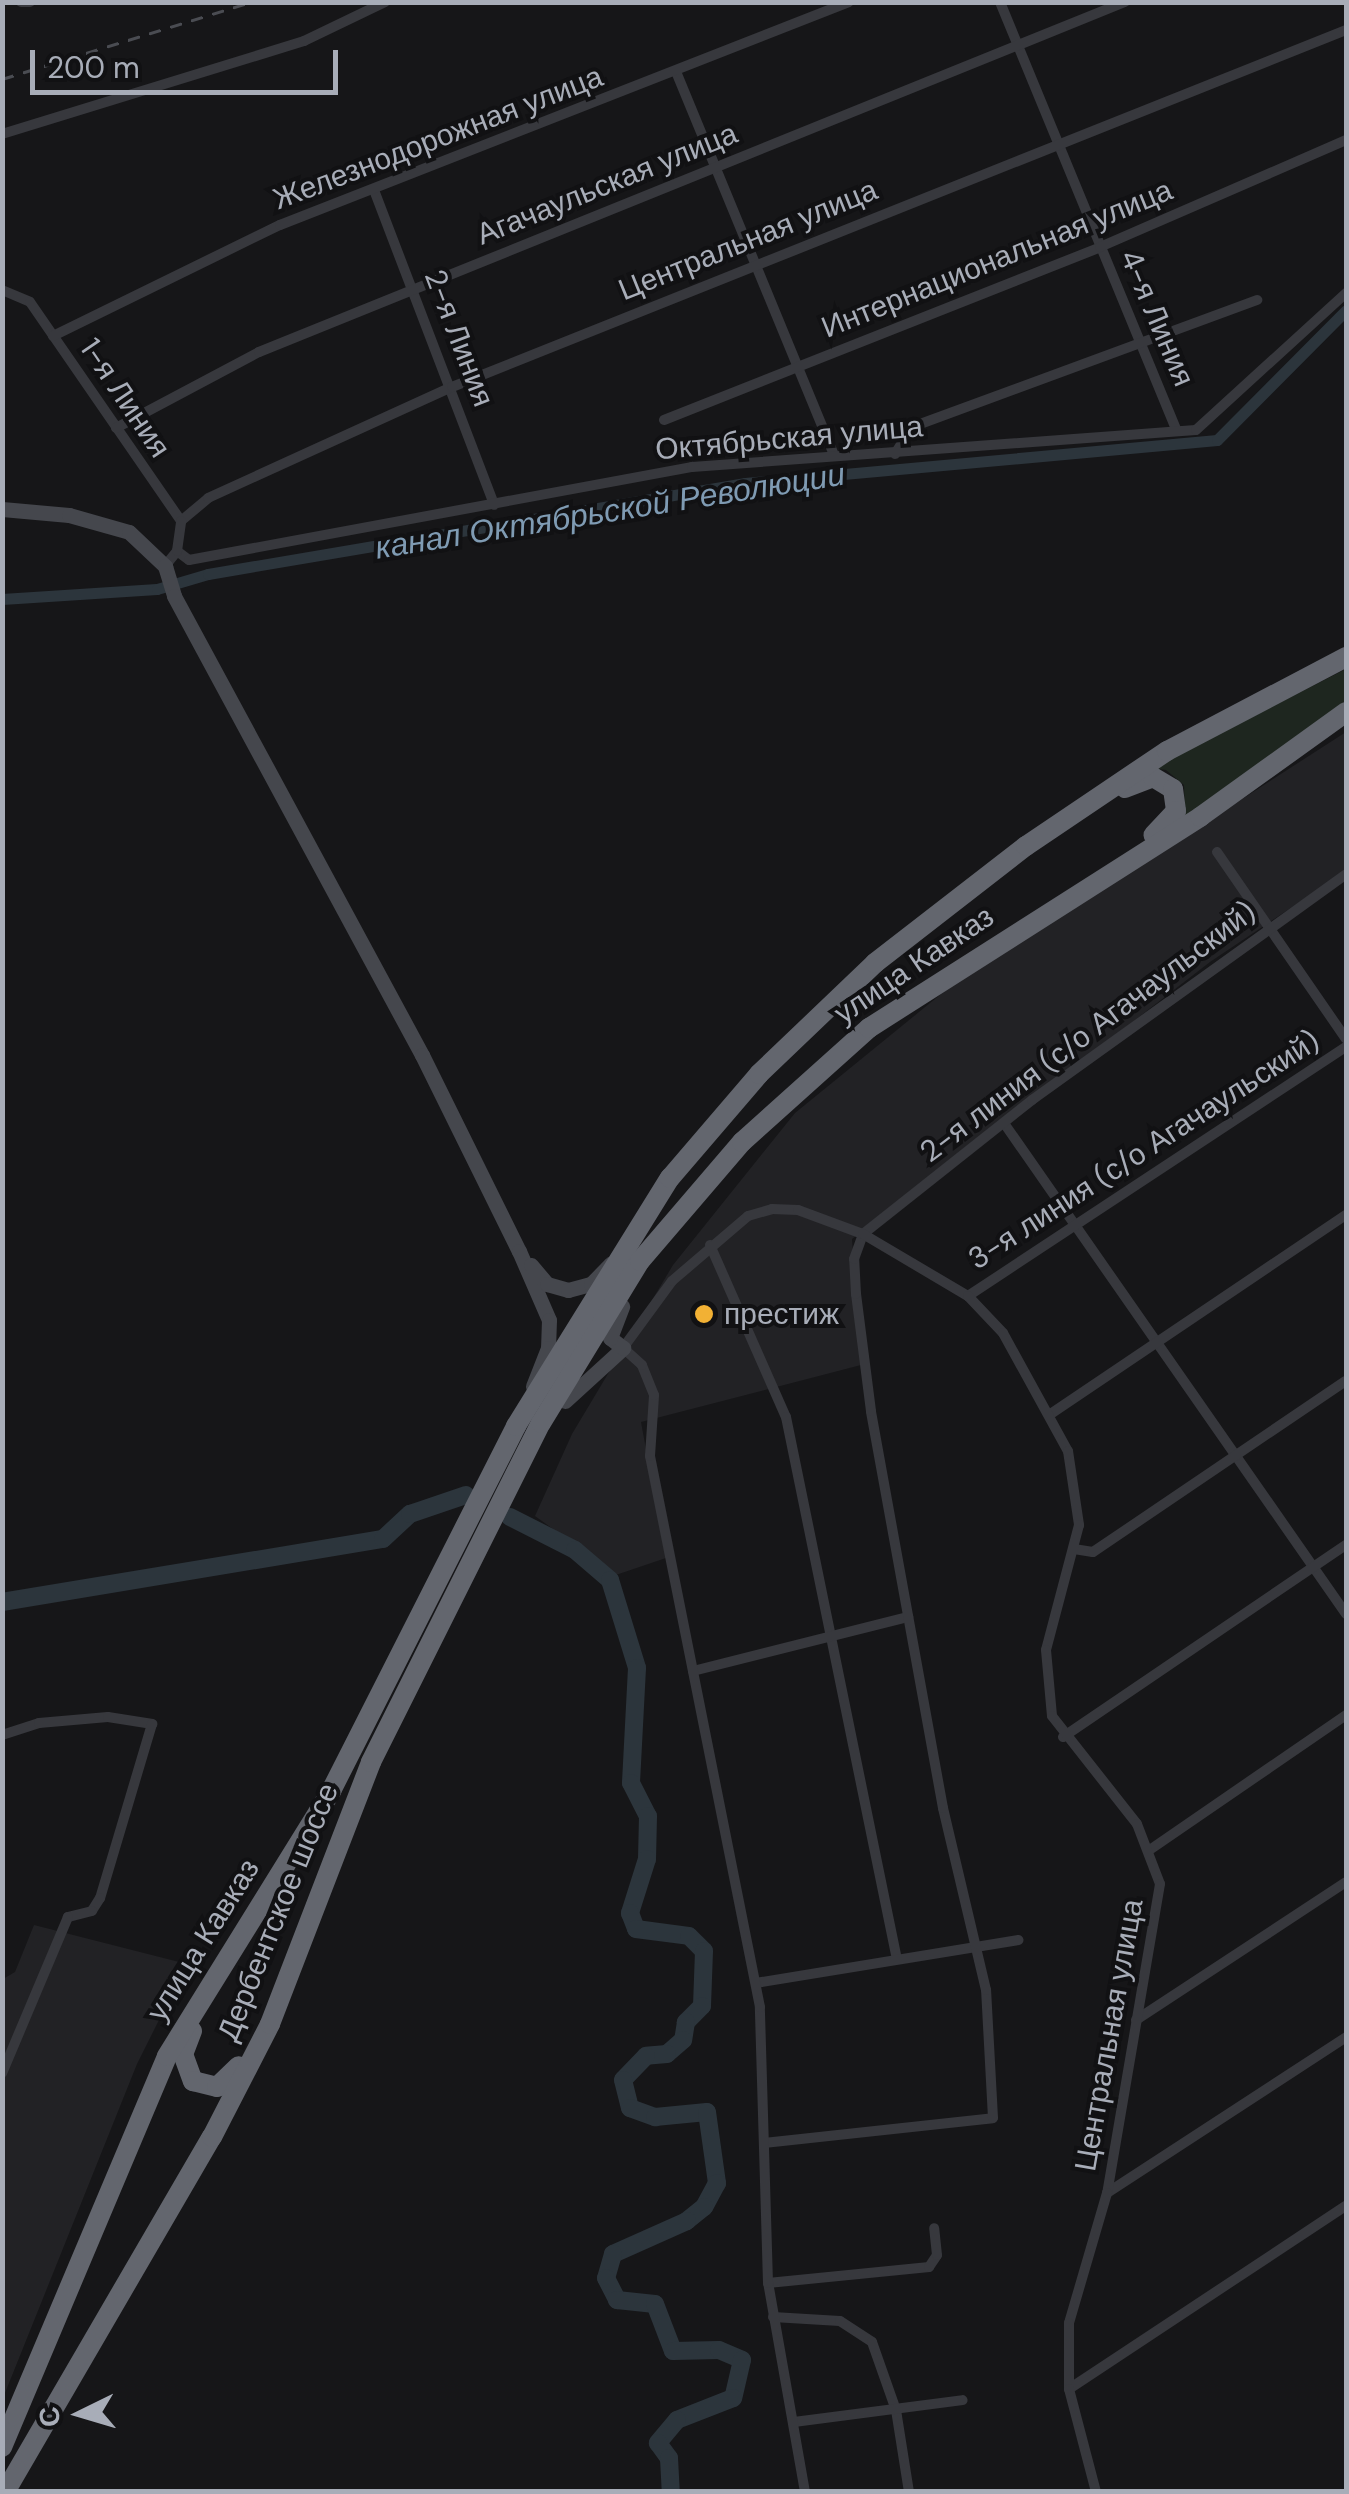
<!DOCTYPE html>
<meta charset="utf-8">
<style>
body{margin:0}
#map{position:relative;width:1349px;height:2494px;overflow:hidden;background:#161618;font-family:"DM Sans",sans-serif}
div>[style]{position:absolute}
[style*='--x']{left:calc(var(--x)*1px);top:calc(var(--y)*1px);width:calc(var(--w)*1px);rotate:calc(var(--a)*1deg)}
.built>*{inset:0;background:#222225}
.green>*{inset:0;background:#1e261f}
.canal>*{height:11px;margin:-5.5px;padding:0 5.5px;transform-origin:5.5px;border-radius:5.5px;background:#2c353c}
.river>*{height:18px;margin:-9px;padding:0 9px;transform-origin:9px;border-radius:9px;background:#2c353c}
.street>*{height:10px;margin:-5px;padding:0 5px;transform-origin:5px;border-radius:5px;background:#37383d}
.secondary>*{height:15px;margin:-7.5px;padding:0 7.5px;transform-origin:7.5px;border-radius:7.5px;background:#45474d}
.highway>*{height:20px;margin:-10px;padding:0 10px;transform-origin:10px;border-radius:10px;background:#63666e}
.rail>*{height:2.5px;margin-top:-1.25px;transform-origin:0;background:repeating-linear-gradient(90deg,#4a4c52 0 12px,transparent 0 22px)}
.dots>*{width:28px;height:28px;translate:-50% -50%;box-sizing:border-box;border:5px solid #111113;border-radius:50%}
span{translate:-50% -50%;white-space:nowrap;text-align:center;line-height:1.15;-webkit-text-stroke:8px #111113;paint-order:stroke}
.street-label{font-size:30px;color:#a8adb8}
.poi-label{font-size:30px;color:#a8adb8}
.left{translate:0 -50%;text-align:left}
.water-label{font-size:32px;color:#7f9bb3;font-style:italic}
.frame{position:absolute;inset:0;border:5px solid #a8adb8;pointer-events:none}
.north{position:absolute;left:30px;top:2364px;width:100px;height:100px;-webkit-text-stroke:8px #111113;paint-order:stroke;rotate:265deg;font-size:28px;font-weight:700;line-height:40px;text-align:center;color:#a8adb8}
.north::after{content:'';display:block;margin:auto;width:35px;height:45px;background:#a8adb8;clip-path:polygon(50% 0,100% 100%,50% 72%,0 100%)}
.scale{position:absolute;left:30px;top:50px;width:308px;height:45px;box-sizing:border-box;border:5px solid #a8adb8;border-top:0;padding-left:12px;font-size:30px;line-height:35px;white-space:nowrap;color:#a8adb8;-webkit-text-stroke:8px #111113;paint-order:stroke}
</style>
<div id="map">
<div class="built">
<div style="clip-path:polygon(1346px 732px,1346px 871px,1210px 962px,852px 1239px,861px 1365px,641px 1422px,666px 1558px,604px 1579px,582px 1550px,535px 1516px,572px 1434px,673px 1265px,795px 1113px,946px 990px)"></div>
<div style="clip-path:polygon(34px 1925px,187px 1964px,137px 2064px,3px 2398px,3px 1979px,15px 1972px)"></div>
</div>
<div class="green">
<div style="clip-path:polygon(1346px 669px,1346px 701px,1185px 818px,1184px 785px,1166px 770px,1152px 768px)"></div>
</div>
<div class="canal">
<div style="--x:2;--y:599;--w:155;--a:-3.7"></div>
<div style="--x:157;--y:589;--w:53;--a:-16.4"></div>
<div style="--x:208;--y:574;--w:545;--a:-9.62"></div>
<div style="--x:745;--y:483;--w:474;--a:-5.2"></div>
<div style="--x:1217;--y:440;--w:183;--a:-45.2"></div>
</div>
<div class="river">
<div style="--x:510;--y:1517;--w:73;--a:26.9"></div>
<div style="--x:575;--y:1550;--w:46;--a:40.6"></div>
<div style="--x:610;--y:1580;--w:92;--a:72.9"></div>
<div style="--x:637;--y:1668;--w:115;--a:93"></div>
<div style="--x:631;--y:1783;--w:37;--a:63"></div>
<div style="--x:648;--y:1816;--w:43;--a:91.3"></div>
<div style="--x:647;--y:1859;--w:57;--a:107.5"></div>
<div style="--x:630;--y:1913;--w:17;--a:69"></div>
<div style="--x:636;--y:1929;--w:53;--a:7.5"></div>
<div style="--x:689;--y:1936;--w:21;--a:45"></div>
<div style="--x:704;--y:1951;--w:55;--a:92.1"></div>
<div style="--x:702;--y:2006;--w:23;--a:135"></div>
<div style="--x:686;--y:2022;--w:18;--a:99"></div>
<div style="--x:683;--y:2040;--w:21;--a:139"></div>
<div style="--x:667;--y:2054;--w:21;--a:175"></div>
<div style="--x:646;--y:2056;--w:33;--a:134"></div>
<div style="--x:623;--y:2080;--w:29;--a:76"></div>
<div style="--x:630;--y:2108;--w:27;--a:20"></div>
<div style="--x:655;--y:2117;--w:52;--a:-5.5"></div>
<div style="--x:707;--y:2112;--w:72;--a:82"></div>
<div style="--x:717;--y:2183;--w:27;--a:118"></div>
<div style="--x:704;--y:2207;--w:22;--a:141"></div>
<div style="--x:687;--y:2221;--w:81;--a:156"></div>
<div style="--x:613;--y:2254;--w:25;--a:106"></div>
<div style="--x:606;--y:2278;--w:25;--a:63"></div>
<div style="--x:617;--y:2300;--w:38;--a:6"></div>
<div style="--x:655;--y:2304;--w:50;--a:69"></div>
<div style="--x:673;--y:2351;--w:46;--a:-1.2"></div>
<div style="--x:719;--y:2350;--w:25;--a:23"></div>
<div style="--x:742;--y:2360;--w:39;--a:103"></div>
<div style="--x:733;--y:2398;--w:60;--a:158.6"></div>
<div style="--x:677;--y:2420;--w:30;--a:130"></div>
<div style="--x:658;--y:2443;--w:19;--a:54"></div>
<div style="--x:669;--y:2458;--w:34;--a:87"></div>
<div style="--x:2;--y:1602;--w:386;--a:-9.4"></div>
<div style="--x:383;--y:1539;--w:37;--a:-43"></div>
<div style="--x:410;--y:1514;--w:59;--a:-18.7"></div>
</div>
<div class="street">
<div style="--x:21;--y:2;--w:9;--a:0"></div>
<div style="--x:1000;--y:2;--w:464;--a:67.6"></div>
<div style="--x:677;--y:74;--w:412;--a:67.6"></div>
<div style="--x:2;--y:134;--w:316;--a:-17.1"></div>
<div style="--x:304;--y:41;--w:90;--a:-25.7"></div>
<div style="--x:374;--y:190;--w:337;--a:69.1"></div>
<div style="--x:2;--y:290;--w:30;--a:23"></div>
<div style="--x:30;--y:302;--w:266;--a:55.4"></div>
<div style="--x:53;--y:336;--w:253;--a:-26.1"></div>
<div style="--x:280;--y:225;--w:611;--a:-21.4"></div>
<div style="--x:664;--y:420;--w:469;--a:-21.6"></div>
<div style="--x:1100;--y:247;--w:268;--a:-23.5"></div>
<div style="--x:116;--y:428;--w:162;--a:-28"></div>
<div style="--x:259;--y:352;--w:934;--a:-22.01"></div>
<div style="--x:895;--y:454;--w:32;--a:-58"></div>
<div style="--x:912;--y:427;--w:368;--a:-20.2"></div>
<div style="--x:181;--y:521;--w:35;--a:-40"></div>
<div style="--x:208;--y:498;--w:268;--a:-24.5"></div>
<div style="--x:452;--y:387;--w:963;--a:-21.77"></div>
<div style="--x:177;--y:551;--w:15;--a:37"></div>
<div style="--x:189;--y:560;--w:512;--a:-10.48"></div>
<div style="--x:692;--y:467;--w:505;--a:-4.2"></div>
<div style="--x:1196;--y:430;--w:203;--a:-42.4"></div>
<div style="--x:165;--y:566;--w:19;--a:-51"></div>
<div style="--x:177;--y:551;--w:30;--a:-82"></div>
<div style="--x:1217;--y:852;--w:227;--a:55.4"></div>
<div style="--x:1006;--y:1126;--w:595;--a:55.13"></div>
<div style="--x:710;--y:1245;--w:188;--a:66.2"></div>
<div style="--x:786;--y:1417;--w:549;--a:78.44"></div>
<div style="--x:968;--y:1296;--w:453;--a:-33.4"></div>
<div style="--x:1052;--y:1413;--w:354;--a:-34"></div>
<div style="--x:1074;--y:1549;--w:19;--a:9"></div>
<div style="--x:1093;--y:1552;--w:305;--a:-34.1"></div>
<div style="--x:693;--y:1671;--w:222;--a:-14.1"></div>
<div style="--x:2;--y:1735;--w:39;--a:-18"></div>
<div style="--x:39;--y:1723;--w:69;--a:-5"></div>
<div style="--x:108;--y:1717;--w:45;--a:9"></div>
<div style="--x:152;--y:1724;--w:182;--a:106.6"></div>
<div style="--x:100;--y:1898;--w:15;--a:122"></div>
<div style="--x:92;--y:1911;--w:25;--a:166"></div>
<div style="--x:68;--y:1917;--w:169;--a:112.9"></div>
<div style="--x:1063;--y:1737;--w:342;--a:-34.2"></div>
<div style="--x:1151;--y:1849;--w:237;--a:-34.5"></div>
<div style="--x:756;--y:1983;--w:266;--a:-9.3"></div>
<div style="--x:1136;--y:2020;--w:251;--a:-33.3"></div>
<div style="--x:764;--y:2143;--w:230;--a:-6.2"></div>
<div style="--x:993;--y:2118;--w:128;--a:-93.1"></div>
<div style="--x:986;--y:1990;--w:187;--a:-103.3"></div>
<div style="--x:943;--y:1808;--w:403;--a:-100.3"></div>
<div style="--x:871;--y:1411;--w:118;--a:-97.3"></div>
<div style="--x:856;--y:1294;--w:35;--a:-93"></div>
<div style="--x:854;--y:1259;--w:27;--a:-70"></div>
<div style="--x:863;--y:1234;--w:216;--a:-38.4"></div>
<div style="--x:1032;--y:1100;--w:387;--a:-35.7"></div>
<div style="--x:1107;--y:2193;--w:285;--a:-33.1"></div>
<div style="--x:768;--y:2283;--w:162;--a:-5.7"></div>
<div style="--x:929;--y:2267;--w:14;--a:-56"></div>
<div style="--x:937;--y:2255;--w:27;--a:-96"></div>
<div style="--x:773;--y:2317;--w:67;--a:3.4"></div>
<div style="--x:840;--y:2321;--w:38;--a:33"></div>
<div style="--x:872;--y:2342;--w:72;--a:70.6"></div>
<div style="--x:896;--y:2410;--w:83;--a:81"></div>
<div style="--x:1069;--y:2389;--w:332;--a:-33.5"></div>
<div style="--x:794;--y:2422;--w:170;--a:-7.4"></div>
<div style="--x:805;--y:2492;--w:212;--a:-100"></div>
<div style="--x:768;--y:2283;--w:276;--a:-91.7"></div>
<div style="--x:760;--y:2007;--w:562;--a:-101.29"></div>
<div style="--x:650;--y:1456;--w:61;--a:-86.2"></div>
<div style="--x:654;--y:1395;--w:32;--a:-112"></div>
<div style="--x:642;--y:1365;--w:25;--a:-138"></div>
<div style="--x:623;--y:1348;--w:83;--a:-53.8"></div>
<div style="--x:672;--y:1281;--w:100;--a:-40.5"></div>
<div style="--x:748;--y:1216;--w:25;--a:-16"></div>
<div style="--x:772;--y:1209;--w:26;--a:2"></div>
<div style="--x:798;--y:1210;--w:69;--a:20.3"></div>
<div style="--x:863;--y:1234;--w:122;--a:30.6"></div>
<div style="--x:968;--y:1296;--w:51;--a:46.6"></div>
<div style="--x:1003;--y:1333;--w:135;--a:61.2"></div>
<div style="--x:1068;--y:1451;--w:75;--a:81.5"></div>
<div style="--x:1079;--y:1525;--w:129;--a:104.8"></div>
<div style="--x:1046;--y:1650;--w:66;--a:84.8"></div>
<div style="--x:1052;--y:1716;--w:137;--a:51.8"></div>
<div style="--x:1137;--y:1824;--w:64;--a:69"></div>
<div style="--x:1160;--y:1884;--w:314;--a:99.7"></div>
<div style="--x:1107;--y:2193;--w:135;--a:106.3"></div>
<div style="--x:1069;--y:2323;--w:66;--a:90"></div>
<div style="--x:1069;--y:2389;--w:106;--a:75.3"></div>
</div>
<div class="secondary">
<div style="--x:2;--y:509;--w:67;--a:5.1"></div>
<div style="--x:69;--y:515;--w:62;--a:15.8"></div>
<div style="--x:129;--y:532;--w:50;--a:43.4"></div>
<div style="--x:165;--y:566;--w:31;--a:73"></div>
<div style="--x:174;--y:596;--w:522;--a:61.62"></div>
<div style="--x:422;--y:1055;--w:219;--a:63.7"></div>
<div style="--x:519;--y:1251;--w:75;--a:66.5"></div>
<div style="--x:549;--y:1320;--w:28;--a:92"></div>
<div style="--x:548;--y:1348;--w:41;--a:111.5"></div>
<div style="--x:531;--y:1265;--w:25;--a:50"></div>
<div style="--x:547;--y:1284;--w:22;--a:16"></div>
<div style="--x:568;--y:1290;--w:24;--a:-15"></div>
<div style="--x:591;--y:1284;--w:28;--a:-46"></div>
<div style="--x:565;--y:1401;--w:79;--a:-42.4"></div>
<div style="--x:623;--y:1348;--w:16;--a:-142"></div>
<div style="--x:610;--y:1338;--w:34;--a:-69"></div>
</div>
<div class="highway">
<div style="--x:1125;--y:788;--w:30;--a:-21"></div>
<div style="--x:1153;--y:777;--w:23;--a:31"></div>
<div style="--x:1173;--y:789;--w:22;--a:82"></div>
<div style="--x:1176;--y:811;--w:33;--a:133"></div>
<div style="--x:192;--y:2031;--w:25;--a:111"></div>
<div style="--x:183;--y:2054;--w:29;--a:70"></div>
<div style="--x:193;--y:2081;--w:25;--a:14"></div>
<div style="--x:217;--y:2087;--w:30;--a:-44"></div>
<div style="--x:2;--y:2447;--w:424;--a:-67.1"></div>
<div style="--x:167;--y:2056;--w:312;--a:-58.2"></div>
<div style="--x:331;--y:1791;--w:409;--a:-63.1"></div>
<div style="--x:516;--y:1426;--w:292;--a:-58.2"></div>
<div style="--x:670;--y:1178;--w:137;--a:-49.4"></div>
<div style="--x:759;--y:1074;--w:161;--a:-43.7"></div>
<div style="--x:875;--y:963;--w:191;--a:-37.8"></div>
<div style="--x:1026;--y:846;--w:170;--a:-34"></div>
<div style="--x:1167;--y:751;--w:202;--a:-27.7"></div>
<div style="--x:5;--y:2492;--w:411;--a:-59.8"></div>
<div style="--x:212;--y:2137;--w:127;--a:-62.8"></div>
<div style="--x:270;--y:2024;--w:281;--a:-68.9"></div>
<div style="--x:371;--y:1762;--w:379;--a:-63.4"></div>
<div style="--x:541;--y:1423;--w:190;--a:-58.6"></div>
<div style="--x:640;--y:1261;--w:157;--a:-49.4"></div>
<div style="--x:742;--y:1142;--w:171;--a:-41.9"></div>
<div style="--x:869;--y:1028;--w:393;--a:-32.5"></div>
<div style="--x:1200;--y:817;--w:180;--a:-35.7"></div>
</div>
<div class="rail">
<div style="--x:2;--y:79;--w:261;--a:-17.2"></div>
</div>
<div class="dots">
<div style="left:704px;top:1314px;background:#f2b134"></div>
</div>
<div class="street-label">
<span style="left:438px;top:138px;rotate:-21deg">Железнодорожная улица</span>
<span style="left:607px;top:184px;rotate:-22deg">Агачаульская улица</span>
<span style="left:748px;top:240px;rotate:-22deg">Центральная улица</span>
<span style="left:997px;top:259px;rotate:-22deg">Интернациональная улица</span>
<span style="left:1157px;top:318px;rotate:67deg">4-я Линия</span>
<span style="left:459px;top:338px;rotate:69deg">2-я Линия</span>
<span style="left:125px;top:398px;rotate:56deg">1-я Линия</span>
<span style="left:789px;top:438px;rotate:-5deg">Октябрьская улица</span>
<span style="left:914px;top:965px;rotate:-34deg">улица Кавказ</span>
<span style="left:1088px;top:1032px;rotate:-37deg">2-я линия (с/о Агачаульский)</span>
<span style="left:1144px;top:1150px;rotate:-33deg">3-я линия (с/о Агачаульский)</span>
<span style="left:278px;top:1912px;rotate:-68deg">Дербентское шоссе</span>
<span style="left:203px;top:1940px;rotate:-58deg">улица Кавказ</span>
<span style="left:1109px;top:2035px;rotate:-80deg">Центральная улица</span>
</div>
<div class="poi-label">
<span class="left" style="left:724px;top:1314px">престиж</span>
</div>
<div class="water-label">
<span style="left:610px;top:511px;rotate:-9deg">канал Октябрьской Революции</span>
</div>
<div class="frame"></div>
<div class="north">С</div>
<div class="scale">200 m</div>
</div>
